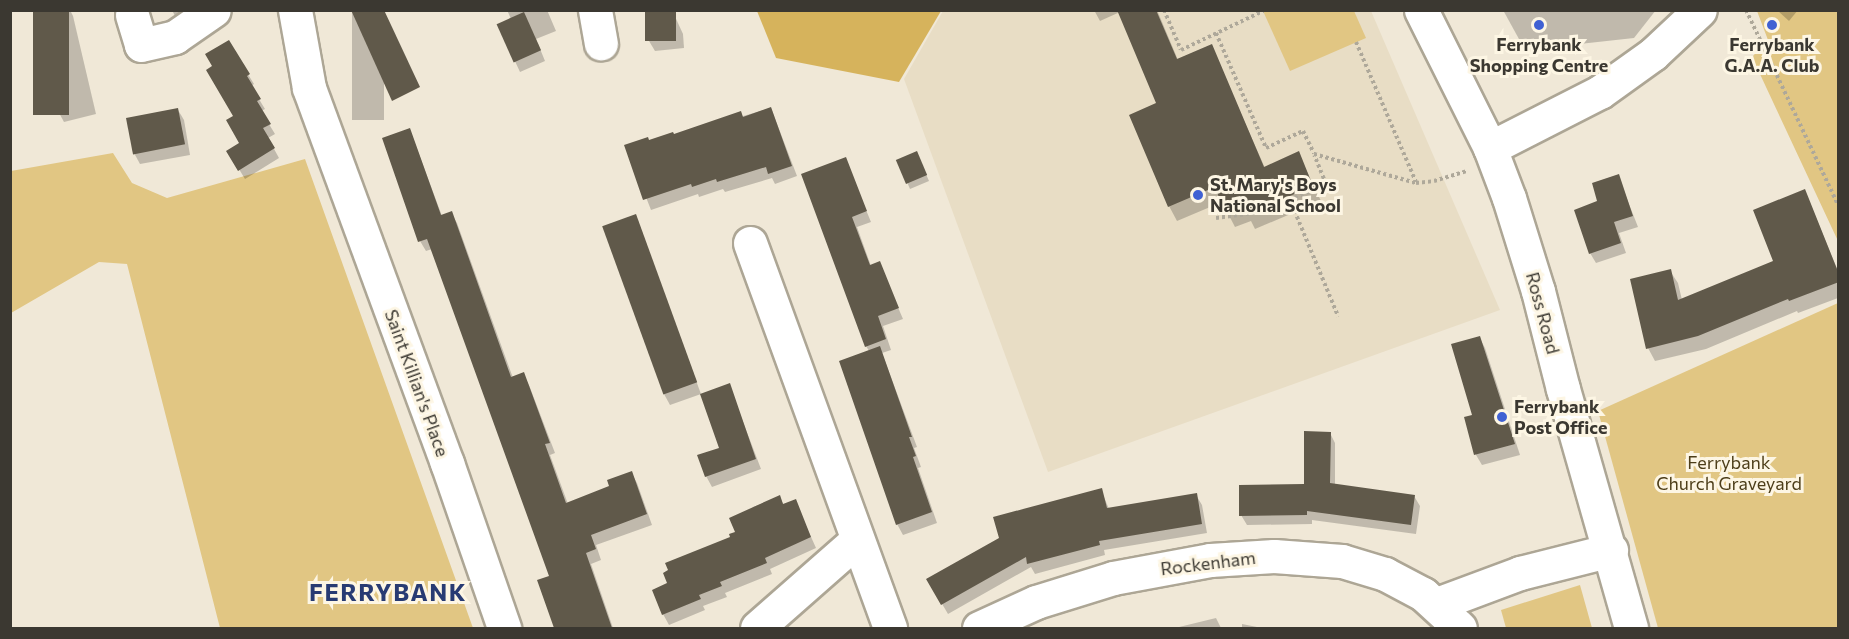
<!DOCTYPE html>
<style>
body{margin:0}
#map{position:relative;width:1849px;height:639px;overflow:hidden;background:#f0e8d7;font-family:Commissioner,sans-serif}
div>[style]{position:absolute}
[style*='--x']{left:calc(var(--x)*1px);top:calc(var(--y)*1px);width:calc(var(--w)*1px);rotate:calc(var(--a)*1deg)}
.built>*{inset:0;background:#e8ddc5}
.green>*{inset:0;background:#e1c683}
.forest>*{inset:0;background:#d6b35c}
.shadow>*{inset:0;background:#0003;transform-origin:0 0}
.building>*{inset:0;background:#60594a;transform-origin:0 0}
.path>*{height:4px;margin-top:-2px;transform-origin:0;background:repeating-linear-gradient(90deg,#aea89a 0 3px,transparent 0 6px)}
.roads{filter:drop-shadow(2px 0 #ada695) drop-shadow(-2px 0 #ada695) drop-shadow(0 2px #ada695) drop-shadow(0 -2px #ada695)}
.minor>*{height:33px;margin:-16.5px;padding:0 16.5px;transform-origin:16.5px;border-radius:16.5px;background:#fff}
.major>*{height:33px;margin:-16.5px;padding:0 16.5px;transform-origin:16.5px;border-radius:16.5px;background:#fff}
.dots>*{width:16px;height:16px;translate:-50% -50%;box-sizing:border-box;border:3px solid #fdf6e4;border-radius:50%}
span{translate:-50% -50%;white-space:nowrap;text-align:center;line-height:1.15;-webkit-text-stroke:6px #fdf6e4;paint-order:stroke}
.poi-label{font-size:18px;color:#3b3831;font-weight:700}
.left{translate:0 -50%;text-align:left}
.street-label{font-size:18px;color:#3b3831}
.park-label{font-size:18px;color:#4d3e19}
.district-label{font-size:24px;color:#283b73;font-weight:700;letter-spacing:1.5px}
.frame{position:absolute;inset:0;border:12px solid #3b3831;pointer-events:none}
</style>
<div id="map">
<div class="built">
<div style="clip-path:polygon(943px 11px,1371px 11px,1500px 310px,1048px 472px,904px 79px)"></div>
</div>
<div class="green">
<div style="clip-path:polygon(1263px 11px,1354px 11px,1366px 38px,1290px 71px)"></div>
<div style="clip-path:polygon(1757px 11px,1838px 11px,1838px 241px,1752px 57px,1768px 40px)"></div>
<div style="clip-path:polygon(113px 153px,132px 183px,167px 198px,305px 159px,473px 628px,220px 628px,127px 264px,99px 262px,11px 313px,11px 171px)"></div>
<div style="clip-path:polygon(1838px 303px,1838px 628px,1658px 628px,1598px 411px)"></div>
<div style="clip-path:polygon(1580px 585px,1592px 628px,1506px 628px,1501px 610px)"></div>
</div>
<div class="forest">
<div style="clip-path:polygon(757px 11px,941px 11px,899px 82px,776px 58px)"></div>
</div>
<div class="shadow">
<div style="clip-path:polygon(45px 10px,70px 10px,73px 16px,96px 114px,64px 122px,58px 111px)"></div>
<div style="clip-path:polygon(172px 10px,188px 10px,176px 18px)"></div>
<div style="left:352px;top:10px;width:32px;height:110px"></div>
<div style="clip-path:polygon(507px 10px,547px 10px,556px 31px,536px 39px,545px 61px,520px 72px,498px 25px,511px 19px)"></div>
<div style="clip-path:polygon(672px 10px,683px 34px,684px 48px,655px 51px,649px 41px)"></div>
<div style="clip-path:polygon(1094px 10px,1157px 10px,1178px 60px,1211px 46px,1265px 168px,1298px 153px,1321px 201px,1255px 229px,1251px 221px,1235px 227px,1222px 202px,1177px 221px,1169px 206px,1158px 104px,1120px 12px,1100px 21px)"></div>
<div style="clip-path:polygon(1503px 10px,1656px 10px,1634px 38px,1525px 50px)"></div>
<div style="clip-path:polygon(1777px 10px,1798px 10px,1789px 21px)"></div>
<div style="clip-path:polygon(228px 42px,254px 84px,251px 86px,265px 109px,261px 111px,275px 134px,268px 138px,279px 158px,245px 179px,228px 151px,241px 143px,235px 116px,214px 67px)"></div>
<div style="clip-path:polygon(771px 108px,797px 176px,775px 184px,772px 178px,725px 192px,723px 189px,699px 197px,698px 194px,651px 210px,626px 146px,674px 136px)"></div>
<div style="clip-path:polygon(178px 110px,184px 120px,190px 155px,140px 164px,134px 153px)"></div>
<div style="clip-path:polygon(410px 130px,442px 216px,451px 213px,457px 223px,513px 378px,523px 374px,529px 385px,555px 453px,550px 455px,568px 504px,611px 487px,631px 472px,637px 483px,652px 525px,596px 545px,601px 560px,591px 564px,613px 628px,556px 628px,539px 581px,551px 577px,432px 249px,426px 251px,420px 241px)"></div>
<div style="clip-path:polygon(919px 158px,929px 181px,910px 189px,898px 161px)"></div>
<div style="clip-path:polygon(845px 159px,871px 222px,857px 227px,871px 266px,879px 263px,903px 319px,883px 326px,891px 350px,882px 353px,917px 447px,914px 448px,921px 467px,918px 468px,937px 523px,903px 535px,897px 524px,869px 351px,866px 346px)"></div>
<div style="clip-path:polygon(1618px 176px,1638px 227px,1619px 233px,1626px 253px,1596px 263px,1590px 253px,1599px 202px)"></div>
<div style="clip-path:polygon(1805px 191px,1838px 271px,1838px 298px,1798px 313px,1797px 311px,1706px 349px,1655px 361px,1648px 348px,1670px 271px,1678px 283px,1682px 300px,1775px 261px)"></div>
<div style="clip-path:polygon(635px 216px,701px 394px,670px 405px,664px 394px)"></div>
<div style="clip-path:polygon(1479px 337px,1485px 348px,1520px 455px,1482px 465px,1476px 455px,1474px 416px)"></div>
<div style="clip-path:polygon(729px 385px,761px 469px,712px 487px,706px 476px,721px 449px)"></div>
<div style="clip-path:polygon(1330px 433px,1335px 443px,1335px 485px,1414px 496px,1420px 506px,1416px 534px,1312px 520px,1312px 524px,1247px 525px,1241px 515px,1306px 486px)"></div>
<div style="clip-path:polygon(1101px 490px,1109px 509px,1196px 495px,1202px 505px,1207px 533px,1104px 550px,1105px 555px,1035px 574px,1031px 567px,948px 614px,928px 580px)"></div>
<div style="clip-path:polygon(779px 497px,784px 505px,795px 501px,816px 548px,770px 569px,772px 574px,725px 593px,727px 597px,703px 606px,705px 610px,669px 625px,663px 614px,669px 584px,732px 538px,753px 507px)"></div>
<div style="clip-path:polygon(1216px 618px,1221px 628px,1175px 628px)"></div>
<div style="clip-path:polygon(1242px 624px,1262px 628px,1242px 628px)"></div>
</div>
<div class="building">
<div style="left:33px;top:10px;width:36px;height:105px"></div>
<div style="clip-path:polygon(351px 10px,384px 10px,420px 87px,392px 101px)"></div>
<div style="left:645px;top:10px;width:31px;height:31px"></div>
<div style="clip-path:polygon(1117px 10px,1156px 10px,1177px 59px,1212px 44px,1264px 167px,1299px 151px,1313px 186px,1246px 215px,1242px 206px,1225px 213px,1215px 187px,1168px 207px,1129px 115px,1156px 103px)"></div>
<div style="left:524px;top:12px;width:42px;height:30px;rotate:66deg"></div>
<div style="clip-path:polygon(229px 40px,250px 74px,247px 76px,261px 99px,257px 101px,271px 124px,263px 128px,275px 148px,238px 171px,226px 151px,239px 143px,226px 120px,233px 116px,206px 70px,212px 66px,205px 54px)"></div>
<div style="clip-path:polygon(771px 107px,792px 166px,768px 174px,766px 167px,717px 182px,716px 179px,692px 187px,691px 184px,643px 200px,624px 145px,648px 137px,649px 140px,673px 132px,674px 134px,741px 111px,743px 117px)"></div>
<div style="left:178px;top:108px;width:37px;height:53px;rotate:79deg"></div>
<div style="clip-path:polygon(410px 128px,441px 215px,452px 211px,511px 377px,524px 372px,550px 443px,545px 444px,566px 503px,609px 486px,607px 480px,632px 471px,647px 514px,591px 535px,596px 549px,586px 553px,612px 628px,554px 628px,537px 580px,549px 576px,427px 239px,418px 242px,382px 138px)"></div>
<div style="left:917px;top:151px;width:26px;height:23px;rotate:67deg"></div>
<div style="clip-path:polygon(846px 157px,867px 211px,852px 217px,870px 265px,880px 261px,899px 308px,878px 316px,886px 339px,865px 347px,801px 174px)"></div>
<div style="clip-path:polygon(1619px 174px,1633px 216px,1614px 222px,1621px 243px,1589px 254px,1574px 210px,1597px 201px,1592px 183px)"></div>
<div style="clip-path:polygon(1805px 189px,1839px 274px,1839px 282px,1789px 301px,1788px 299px,1698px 336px,1646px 349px,1630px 279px,1671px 269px,1678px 300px,1773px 261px,1753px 210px)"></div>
<div style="left:636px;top:214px;width:179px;height:36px;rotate:70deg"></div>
<div style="clip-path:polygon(1480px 336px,1515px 444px,1474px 455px,1464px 417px,1472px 415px,1451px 344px)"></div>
<div style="clip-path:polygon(880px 346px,912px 437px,909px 437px,916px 456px,913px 457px,932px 512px,896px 525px,839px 361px)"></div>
<div style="clip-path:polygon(730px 383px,756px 459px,705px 477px,697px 455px,719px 448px,700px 394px)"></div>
<div style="clip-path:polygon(1304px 431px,1331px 432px,1330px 483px,1415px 495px,1411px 525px,1307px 511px,1307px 515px,1239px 516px,1239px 485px,1304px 484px)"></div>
<div style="clip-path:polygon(1102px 488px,1107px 508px,1197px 493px,1202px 524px,1099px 541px,1100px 545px,1027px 564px,1026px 557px,941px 605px,926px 579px,999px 538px,993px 517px)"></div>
<div style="clip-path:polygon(780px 495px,783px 504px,796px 499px,811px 537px,765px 558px,767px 563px,720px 582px,722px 586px,699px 595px,701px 599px,662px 615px,652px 590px,667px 583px,663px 573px,668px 570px,665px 563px,730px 537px,729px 534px,735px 532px,729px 518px)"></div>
</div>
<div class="path">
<div style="--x:1164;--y:10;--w:43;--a:67"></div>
<div style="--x:1181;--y:50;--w:91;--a:-25.4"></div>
<div style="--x:1746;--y:10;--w:216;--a:64.7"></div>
<div style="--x:1216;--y:33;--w:125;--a:66.5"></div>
<div style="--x:1266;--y:148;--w:41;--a:-24.7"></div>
<div style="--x:1303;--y:131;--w:25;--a:64"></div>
<div style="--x:1314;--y:154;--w:106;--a:15.9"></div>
<div style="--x:1416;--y:183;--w:18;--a:-6"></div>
<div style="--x:1434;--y:181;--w:34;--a:-17"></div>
<div style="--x:1356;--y:42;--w:152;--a:66.8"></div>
<div style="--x:1290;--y:200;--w:126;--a:67.5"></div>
<div style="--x:1216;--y:218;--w:46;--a:-7.4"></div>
<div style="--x:1262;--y:212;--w:70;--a:-23.6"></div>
<div style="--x:1326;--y:184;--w:31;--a:-112"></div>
</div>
<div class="roads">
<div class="minor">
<div style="--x:295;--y:10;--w:79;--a:79.8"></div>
<div style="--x:309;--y:88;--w:400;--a:69.8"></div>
<div style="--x:447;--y:463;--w:175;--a:70.9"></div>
<div style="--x:595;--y:10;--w:34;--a:80"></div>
<div style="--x:132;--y:15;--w:31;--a:73"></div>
<div style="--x:141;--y:45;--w:35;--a:-13"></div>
<div style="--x:175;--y:37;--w:47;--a:-34.7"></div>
<div style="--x:1490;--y:148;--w:123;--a:-27"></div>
<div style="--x:1600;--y:92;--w:65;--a:-35.6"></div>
<div style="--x:1653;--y:54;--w:64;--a:-43.1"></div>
<div style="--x:750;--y:243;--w:410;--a:70"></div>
<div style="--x:1437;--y:604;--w:89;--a:-20.5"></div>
<div style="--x:1520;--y:573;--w:94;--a:-14.2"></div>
<div style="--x:757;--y:628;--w:133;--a:-41.3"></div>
<div style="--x:979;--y:628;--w:63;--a:-24.5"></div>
<div style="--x:1036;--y:602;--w:81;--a:-17.3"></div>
<div style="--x:1113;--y:578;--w:99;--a:-10.5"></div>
<div style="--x:1210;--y:560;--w:64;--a:-3.6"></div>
<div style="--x:1274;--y:556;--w:68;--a:4.2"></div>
<div style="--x:1342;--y:561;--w:45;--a:16.8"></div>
<div style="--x:1385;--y:574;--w:43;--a:27.8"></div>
<div style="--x:1423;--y:594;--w:50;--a:42.6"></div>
</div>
<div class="major">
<div style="--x:1421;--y:10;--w:154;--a:63.4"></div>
<div style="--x:1490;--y:148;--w:53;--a:69.2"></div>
<div style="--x:1509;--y:198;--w:97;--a:72.7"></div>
<div style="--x:1538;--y:291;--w:101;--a:75.7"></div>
<div style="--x:1563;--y:389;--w:248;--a:74.1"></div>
</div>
</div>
<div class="dots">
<div style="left:1539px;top:25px;background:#4061d3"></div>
<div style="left:1772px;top:25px;background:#4061d3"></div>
<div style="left:1198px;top:195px;background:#4061d3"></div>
<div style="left:1502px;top:417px;background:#4061d3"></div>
</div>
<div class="poi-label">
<span style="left:1539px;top:55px">Ferrybank<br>Shopping Centre</span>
<span style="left:1772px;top:55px">Ferrybank<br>G.A.A. Club</span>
<span class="left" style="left:1210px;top:195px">St. Mary's Boys<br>National School</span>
<span class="left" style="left:1514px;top:417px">Ferrybank<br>Post Office</span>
</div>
<div class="street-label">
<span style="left:1543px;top:313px;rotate:75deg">Ross Road</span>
<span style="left:417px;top:383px;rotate:70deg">Saint Killian's Place</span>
<span style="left:1208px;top:563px;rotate:-7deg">Rockenham</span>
</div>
<div class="park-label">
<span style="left:1729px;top:473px">Ferrybank<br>Church Graveyard</span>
</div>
<div class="district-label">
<span style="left:388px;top:592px">FERRYBANK</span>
</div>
<div class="frame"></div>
</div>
